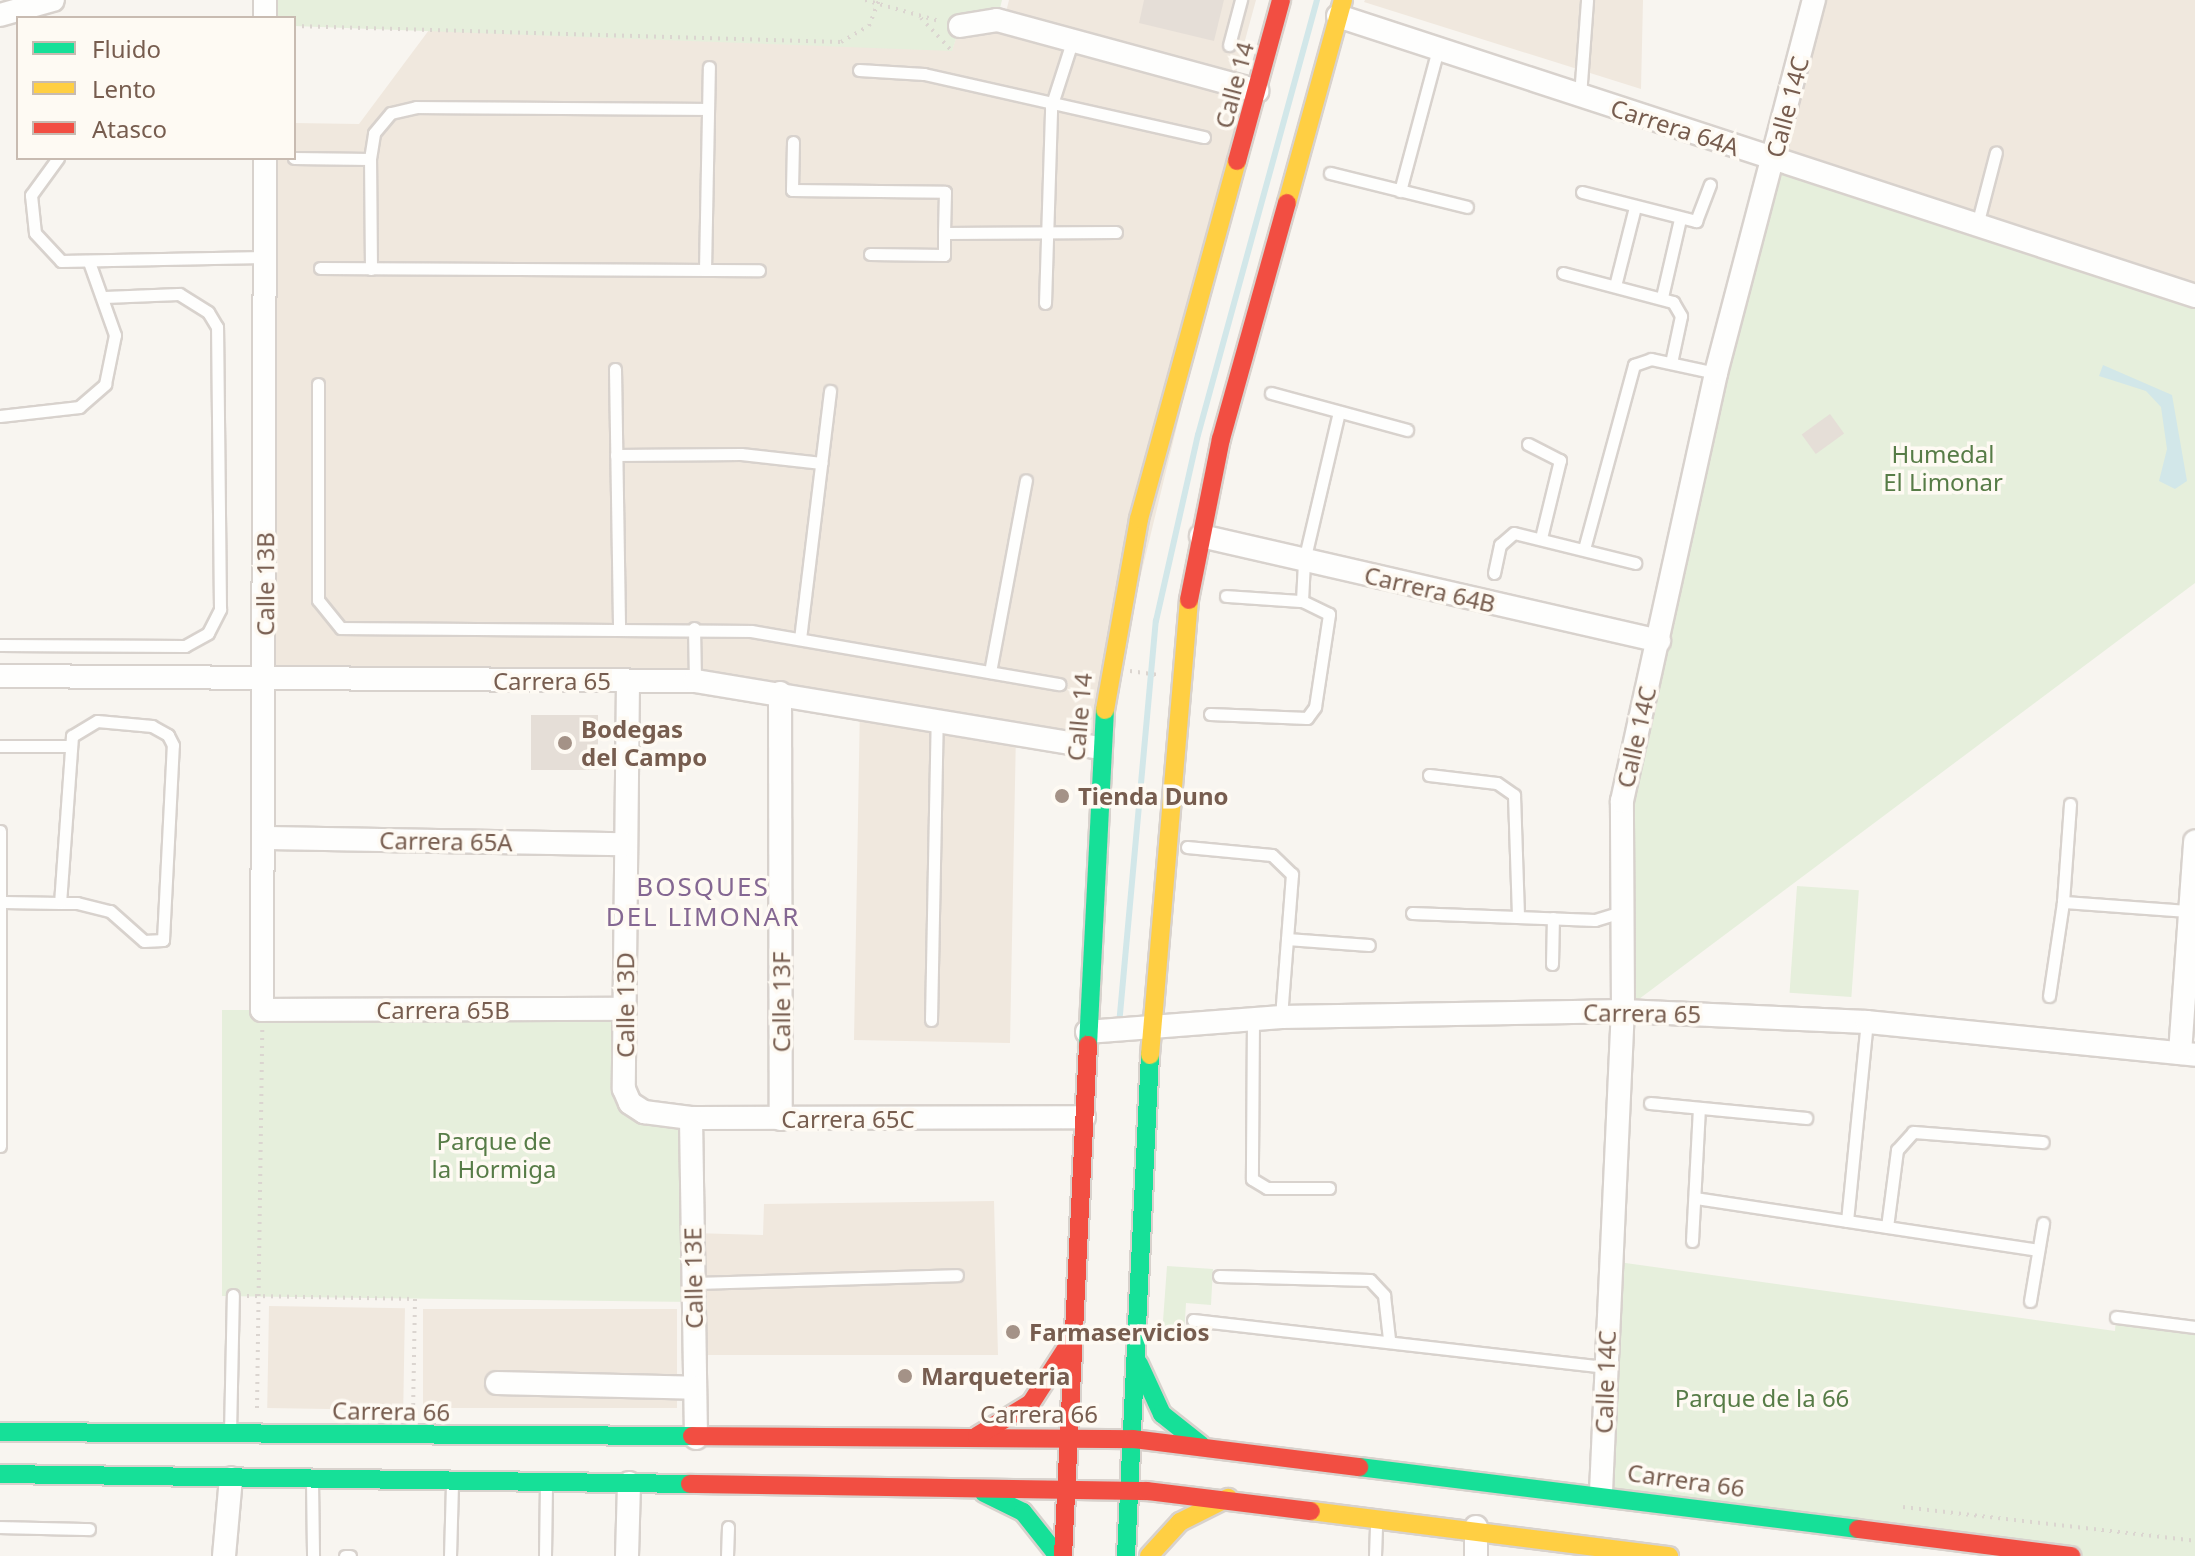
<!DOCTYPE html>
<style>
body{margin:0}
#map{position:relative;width:2195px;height:1556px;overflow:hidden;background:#f8f5f0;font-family:"Noto Sans",sans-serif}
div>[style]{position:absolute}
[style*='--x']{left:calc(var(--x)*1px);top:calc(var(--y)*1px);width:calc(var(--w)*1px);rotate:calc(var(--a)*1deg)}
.residential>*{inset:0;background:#f0e8de;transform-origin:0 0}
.green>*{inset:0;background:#e6efdc;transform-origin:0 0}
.water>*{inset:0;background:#d2e7e9}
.stream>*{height:6px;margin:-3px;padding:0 3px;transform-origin:3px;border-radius:3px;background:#d2e7e9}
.building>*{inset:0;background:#e5ded7;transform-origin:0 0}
.path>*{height:4px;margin-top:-2px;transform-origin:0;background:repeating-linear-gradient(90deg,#dbd5d0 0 2px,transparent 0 8px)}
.roads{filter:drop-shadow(2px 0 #d8d2cd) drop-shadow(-2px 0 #d8d2cd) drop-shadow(0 2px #d8d2cd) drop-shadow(0 -2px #d8d2cd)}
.lane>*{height:11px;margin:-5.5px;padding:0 5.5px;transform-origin:5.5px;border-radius:5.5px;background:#fefefd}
.street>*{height:22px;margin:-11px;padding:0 11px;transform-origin:11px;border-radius:11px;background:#fefefd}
.fast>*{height:18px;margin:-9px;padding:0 9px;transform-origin:9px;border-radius:9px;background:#16e098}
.slow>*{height:18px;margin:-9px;padding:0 9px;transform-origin:9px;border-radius:9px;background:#ffcf43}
.jam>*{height:18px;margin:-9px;padding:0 9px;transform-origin:9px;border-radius:9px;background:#f24e42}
.dots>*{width:22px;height:22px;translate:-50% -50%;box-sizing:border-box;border:4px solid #fefaf3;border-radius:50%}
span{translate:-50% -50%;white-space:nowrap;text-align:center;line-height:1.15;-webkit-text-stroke:7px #fefaf3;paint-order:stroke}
.street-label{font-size:24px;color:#775d4f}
.park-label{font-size:24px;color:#577c47}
.poi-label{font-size:24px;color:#775d4f;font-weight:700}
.left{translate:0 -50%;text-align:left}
.neighbourhood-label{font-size:26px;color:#846792;letter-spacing:2px}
.legend{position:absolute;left:16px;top:16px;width:280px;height:144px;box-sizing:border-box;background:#fefaf3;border:2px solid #c8bbb1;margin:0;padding:10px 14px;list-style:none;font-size:24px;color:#775d4f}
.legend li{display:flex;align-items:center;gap:16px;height:40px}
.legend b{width:40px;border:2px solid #c8bbb1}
</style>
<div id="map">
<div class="residential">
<div style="clip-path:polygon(1009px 0,1256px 0,1235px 77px,1005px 16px)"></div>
<div style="clip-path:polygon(1643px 0,1641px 89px,1364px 2px,1365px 0)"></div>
<div style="clip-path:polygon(1814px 0,2195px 0,2195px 296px,1773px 158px)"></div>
<div style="clip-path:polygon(997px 20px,1258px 91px,1099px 748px,1016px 732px,1010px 1043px,854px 1040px,860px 704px,780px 693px,265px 679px,265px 158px,294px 158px,294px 123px,359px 124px,429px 30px,952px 50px,960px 26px)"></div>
<div style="clip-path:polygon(994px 1201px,998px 1355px,695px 1355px,693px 1233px,763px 1235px,764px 1204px)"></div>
<div style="left:269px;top:1306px;width:136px;height:102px;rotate:1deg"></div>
<div style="left:423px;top:1309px;width:254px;height:99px"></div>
</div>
<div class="green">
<div style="clip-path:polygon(265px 0,1002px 0,997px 20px,960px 26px,952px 51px,294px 26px,294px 18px,265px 18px)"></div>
<div style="clip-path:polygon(1773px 158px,2195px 296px,2195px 583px,1623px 1011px,1618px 854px)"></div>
<div style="left:1797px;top:886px;width:62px;height:107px;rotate:4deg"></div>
<div style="clip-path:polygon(624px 1009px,630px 1103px,691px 1118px,694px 1302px,222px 1296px,222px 1010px)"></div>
<div style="clip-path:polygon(1611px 1261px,2115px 1331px,2116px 1317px,2195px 1327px,2195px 1556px,2071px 1556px,1601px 1492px)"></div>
<div style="clip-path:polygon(1167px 1266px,1213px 1269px,1211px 1305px,1186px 1303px,1184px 1336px,1162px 1335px)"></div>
</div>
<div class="water">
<div style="clip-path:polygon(2103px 365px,2172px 395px,2187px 481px,2175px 489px,2159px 481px,2167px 449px,2161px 407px,2146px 391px,2099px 376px)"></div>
</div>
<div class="stream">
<div style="--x:1119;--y:1025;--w:406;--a:-84.8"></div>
<div style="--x:1156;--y:621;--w:191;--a:-77.3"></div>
<div style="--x:1198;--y:435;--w:451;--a:-74.7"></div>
</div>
<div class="building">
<div style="clip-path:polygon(1144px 0,1224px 0,1214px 41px,1139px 23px)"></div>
<div style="left:1830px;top:414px;width:24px;height:35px;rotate:54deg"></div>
<div style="left:598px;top:715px;width:55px;height:67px;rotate:90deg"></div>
</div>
<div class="path">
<div style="--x:865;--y:0;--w:77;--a:15.8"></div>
<div style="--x:921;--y:18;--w:45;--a:46.8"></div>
<div style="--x:294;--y:26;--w:547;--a:1.68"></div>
<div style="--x:841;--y:42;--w:32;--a:-30"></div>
<div style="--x:869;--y:26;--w:28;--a:-69"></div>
<div style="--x:1130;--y:671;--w:27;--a:8"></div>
<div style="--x:247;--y:1296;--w:168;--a:1"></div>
<div style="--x:415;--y:1299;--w:111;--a:91"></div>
<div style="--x:257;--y:1408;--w:379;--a:-89.2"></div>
<div style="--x:1903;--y:1507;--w:294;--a:6.6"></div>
</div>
<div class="roads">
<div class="lane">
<div style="--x:1229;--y:45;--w:47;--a:-75.1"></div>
<div style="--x:859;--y:70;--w:65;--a:3.5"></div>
<div style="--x:924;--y:74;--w:287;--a:12.7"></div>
<div style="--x:1580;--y:96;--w:96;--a:-85.8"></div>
<div style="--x:793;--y:142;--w:48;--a:91.2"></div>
<div style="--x:792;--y:190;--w:153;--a:0.7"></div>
<div style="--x:945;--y:192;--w:41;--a:91.4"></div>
<div style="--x:944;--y:233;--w:172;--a:-0.3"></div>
<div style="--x:58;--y:158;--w:46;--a:126.1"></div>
<div style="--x:31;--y:195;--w:38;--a:84"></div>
<div style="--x:35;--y:233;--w:38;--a:47"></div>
<div style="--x:61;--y:261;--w:203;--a:-1.1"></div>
<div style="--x:294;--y:158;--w:76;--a:0.8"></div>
<div style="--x:1330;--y:173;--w:141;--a:13.9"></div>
<div style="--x:1400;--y:191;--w:147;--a:-75"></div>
<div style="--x:1582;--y:192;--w:118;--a:14.3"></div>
<div style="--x:1696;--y:221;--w:39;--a:-69"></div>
<div style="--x:1977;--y:225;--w:75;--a:-75.4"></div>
<div style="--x:870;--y:254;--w:74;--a:0.8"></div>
<div style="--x:944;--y:255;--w:22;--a:-90"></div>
<div style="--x:320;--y:268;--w:439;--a:0.3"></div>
<div style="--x:371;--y:269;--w:110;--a:-90.5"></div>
<div style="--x:370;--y:159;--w:26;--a:-81"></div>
<div style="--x:374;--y:133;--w:26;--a:-50"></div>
<div style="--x:391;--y:113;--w:26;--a:-13"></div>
<div style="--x:416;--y:107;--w:292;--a:0.4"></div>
<div style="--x:705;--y:270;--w:203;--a:-88.9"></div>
<div style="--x:1563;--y:273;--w:114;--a:14.8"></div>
<div style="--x:1673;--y:302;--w:16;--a:60"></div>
<div style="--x:1681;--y:316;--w:48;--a:102"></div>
<div style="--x:1615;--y:286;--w:81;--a:-75.8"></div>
<div style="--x:1662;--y:297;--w:80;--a:-77"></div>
<div style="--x:1045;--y:303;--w:196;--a:-88.2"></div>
<div style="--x:1051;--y:107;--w:68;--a:-72.1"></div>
<div style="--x:615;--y:369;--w:260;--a:89.1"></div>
<div style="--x:318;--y:384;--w:216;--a:90"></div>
<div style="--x:318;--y:600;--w:36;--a:51"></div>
<div style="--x:341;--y:628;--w:410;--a:0.4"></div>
<div style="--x:751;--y:631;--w:313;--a:9.8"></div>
<div style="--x:1271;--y:393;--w:141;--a:15.2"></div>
<div style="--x:0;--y:416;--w:80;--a:-6.5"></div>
<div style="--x:79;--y:407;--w:35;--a:-41"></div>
<div style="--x:105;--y:384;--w:50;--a:-78.5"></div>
<div style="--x:115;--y:335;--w:77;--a:-109.6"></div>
<div style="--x:1528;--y:444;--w:36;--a:27"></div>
<div style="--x:1560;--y:460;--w:80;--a:103.7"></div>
<div style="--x:616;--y:455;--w:125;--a:-0.5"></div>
<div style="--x:741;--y:454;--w:81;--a:6.4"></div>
<div style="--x:1584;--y:549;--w:191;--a:-74.8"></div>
<div style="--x:1634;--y:365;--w:18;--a:-19"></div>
<div style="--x:1651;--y:359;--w:66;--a:12.2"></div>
<div style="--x:1494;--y:573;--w:29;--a:-78"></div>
<div style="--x:1500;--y:545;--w:18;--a:-41"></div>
<div style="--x:1514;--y:533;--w:125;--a:13.9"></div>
<div style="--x:1226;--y:596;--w:76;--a:3.8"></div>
<div style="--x:694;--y:628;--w:53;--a:88.9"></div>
<div style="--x:800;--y:639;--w:250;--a:-83.1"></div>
<div style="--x:0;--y:645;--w:185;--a:0.3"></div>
<div style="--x:185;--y:646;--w:26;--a:-29"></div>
<div style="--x:208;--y:633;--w:27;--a:-63"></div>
<div style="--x:220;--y:609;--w:282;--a:-90.6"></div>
<div style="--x:217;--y:327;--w:17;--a:-121"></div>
<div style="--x:208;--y:312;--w:34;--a:-148"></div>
<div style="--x:179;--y:294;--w:75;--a:177.7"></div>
<div style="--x:990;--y:672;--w:195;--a:-79.4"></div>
<div style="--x:1210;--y:714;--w:97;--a:2.4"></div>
<div style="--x:1307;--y:718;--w:14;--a:-54"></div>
<div style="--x:1315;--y:707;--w:94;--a:-81.4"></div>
<div style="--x:1329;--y:614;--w:30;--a:-154"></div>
<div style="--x:1302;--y:601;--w:40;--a:-87.1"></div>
<div style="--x:1304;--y:561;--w:153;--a:-76.8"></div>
<div style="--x:0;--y:746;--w:70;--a:0"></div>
<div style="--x:1429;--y:775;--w:68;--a:6.7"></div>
<div style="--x:1497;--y:783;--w:21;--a:35"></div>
<div style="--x:1514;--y:795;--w:122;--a:88.1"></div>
<div style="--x:2070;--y:804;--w:98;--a:94.1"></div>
<div style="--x:2063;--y:902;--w:126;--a:4.1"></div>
<div style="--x:0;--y:831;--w:315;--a:90"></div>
<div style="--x:1187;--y:847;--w:85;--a:5.4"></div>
<div style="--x:1272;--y:855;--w:28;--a:44"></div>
<div style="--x:1292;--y:874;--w:143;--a:94.4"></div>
<div style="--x:4;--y:902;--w:56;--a:1"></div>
<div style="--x:60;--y:903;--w:17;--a:0"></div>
<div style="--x:77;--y:903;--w:34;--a:14"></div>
<div style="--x:110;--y:911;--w:45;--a:41.4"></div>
<div style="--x:144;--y:941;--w:19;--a:-3"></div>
<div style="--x:163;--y:940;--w:195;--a:-87.1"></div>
<div style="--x:173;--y:745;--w:11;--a:-117"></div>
<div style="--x:168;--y:735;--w:18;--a:-151"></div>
<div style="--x:152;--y:726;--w:55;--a:-174.8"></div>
<div style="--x:97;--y:721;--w:29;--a:149"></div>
<div style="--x:72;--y:736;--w:167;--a:94.1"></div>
<div style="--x:1412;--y:913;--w:183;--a:2.2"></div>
<div style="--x:1595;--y:920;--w:24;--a:-17"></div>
<div style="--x:1287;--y:939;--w:82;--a:4.2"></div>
<div style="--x:1552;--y:964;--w:46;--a:-88.8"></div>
<div style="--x:2049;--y:996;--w:95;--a:-81.5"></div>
<div style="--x:1253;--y:1019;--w:160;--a:90.4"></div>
<div style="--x:1252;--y:1179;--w:17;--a:31"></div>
<div style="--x:1267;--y:1188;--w:62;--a:0"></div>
<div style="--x:931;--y:1020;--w:299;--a:-88.9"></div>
<div style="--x:1650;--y:1103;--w:157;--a:5.5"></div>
<div style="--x:1695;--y:1198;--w:347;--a:8.6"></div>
<div style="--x:1847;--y:1221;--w:200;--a:-84.3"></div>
<div style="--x:1887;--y:1227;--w:78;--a:-82.6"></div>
<div style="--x:1897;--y:1150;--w:24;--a:-48"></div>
<div style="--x:1913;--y:1132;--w:130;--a:4.4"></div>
<div style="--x:1692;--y:1241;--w:133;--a:-87"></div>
<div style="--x:1219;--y:1276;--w:151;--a:1.5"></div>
<div style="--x:1370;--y:1280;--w:21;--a:47"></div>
<div style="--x:1384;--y:1295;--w:44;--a:83.5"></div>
<div style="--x:693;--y:1283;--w:264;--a:-1.7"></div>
<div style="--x:2030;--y:1301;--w:79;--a:-80.5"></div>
<div style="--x:2116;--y:1317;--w:80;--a:7.2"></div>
<div style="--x:1193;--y:1320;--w:416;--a:6.5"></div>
<div style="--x:230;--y:1433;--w:138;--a:-88.8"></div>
<div style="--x:312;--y:1481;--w:75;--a:89.2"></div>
<div style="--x:0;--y:1527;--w:89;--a:1.3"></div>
<div style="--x:345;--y:1556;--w:5;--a:0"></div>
<div style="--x:450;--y:1556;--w:71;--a:-88.4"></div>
<div style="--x:545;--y:1556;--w:71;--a:-89.2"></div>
<div style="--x:727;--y:1556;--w:29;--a:-88"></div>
<div style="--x:1375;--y:1556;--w:33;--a:-88"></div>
</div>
<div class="street">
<div style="--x:265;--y:0;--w:18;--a:90"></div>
<div style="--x:0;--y:15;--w:55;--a:-15.8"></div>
<div style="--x:1338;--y:16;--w:902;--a:18.09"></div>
<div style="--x:960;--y:26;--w:37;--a:-9"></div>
<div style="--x:997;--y:20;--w:270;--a:15.2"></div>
<div style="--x:265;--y:158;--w:852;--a:90.2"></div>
<div style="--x:262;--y:1010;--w:362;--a:-0.2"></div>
<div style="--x:1201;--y:536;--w:470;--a:12.9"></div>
<div style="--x:0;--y:676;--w:695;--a:0.41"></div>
<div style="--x:695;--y:681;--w:410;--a:9.4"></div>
<div style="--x:628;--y:681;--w:408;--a:90.6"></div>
<div style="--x:624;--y:1089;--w:15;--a:67"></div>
<div style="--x:630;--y:1103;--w:17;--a:33"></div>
<div style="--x:644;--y:1112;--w:47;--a:7.3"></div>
<div style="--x:691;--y:1118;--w:393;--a:-0.1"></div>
<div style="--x:780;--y:693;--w:426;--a:89.9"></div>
<div style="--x:265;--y:838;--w:361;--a:1"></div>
<div style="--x:1087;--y:1032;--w:195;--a:-4.4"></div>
<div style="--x:1281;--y:1017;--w:342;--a:-1"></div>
<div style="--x:1623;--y:1011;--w:244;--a:2.6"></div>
<div style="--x:1867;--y:1022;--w:330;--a:5.7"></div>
<div style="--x:2180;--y:1053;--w:212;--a:-85.9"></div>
<div style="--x:691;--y:1118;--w:320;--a:89.1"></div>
<div style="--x:497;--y:1383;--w:198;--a:1.4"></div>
<div style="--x:1601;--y:1492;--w:482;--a:-87.4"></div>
<div style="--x:1623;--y:1011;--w:210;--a:-90.3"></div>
<div style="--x:1622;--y:801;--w:438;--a:-77.6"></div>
<div style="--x:1716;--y:373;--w:386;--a:-75.3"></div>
<div style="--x:224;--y:1556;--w:78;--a:-84.9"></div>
<div style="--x:627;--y:1556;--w:73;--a:-88.4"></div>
<div style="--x:1476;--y:1556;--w:29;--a:-90"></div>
</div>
<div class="fast">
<div style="--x:1088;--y:1045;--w:335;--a:-87.1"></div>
<div style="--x:1139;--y:1364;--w:55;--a:65.3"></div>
<div style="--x:1162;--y:1414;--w:50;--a:38.5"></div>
<div style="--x:0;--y:1432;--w:692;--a:0.33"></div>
<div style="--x:1359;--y:1467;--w:503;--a:7.08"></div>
<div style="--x:0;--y:1474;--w:690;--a:0.83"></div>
<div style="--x:984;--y:1493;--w:43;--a:26"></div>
<div style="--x:1023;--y:1512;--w:56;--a:51.5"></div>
<div style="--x:1126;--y:1556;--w:502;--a:-87.26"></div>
</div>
<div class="slow">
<div style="--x:1287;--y:203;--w:211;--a:-74.6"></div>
<div style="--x:1105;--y:710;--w:194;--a:-79.9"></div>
<div style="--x:1139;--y:519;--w:371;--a:-74.7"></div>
<div style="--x:1150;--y:1055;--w:457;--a:-85.1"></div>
<div style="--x:1311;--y:1511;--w:361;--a:7.2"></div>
<div style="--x:1149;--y:1556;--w:46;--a:-47.6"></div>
<div style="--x:1180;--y:1522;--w:54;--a:-26.6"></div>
</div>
<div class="jam">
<div style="--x:1237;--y:161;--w:167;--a:-74.7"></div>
<div style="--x:1189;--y:600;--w:164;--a:-78.8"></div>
<div style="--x:1221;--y:439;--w:245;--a:-74.4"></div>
<div style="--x:692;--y:1436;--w:441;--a:0.4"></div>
<div style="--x:1133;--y:1439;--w:228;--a:7.1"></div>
<div style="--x:977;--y:1436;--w:63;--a:-31.4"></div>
<div style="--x:1031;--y:1403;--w:70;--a:-57.2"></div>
<div style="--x:690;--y:1484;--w:457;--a:0.9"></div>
<div style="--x:1147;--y:1491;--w:165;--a:7"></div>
<div style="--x:1858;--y:1529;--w:215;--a:7.2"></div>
<div style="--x:1063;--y:1556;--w:512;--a:-87.2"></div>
</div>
</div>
<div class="dots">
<div style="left:565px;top:743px;background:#a49287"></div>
<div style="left:1062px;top:796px;background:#a49287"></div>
<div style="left:1013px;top:1332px;background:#a49287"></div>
<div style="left:905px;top:1376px;background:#a49287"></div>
</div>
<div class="street-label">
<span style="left:1234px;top:85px;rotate:-75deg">Calle 14</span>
<span style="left:1787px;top:107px;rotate:-75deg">Calle 14C</span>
<span style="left:1675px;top:127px;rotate:18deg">Carrera 64A</span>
<span style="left:265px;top:584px;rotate:-90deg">Calle 13B</span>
<span style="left:1430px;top:589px;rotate:13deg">Carrera 64B</span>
<span style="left:552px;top:681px">Carrera 65</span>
<span style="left:1079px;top:717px;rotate:-85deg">Calle 14</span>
<span style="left:1636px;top:737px;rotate:-77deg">Calle 14C</span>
<span style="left:446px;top:841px;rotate:1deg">Carrera 65A</span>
<span style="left:781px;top:1002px;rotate:-90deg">Calle 13F</span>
<span style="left:625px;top:1005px;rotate:-90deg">Calle 13D</span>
<span style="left:443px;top:1010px">Carrera 65B</span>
<span style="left:1642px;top:1013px;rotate:1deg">Carrera 65</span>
<span style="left:848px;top:1119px">Carrera 65C</span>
<span style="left:693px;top:1278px;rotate:-91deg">Calle 13E</span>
<span style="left:1605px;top:1382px;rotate:-88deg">Calle 14C</span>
<span style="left:391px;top:1411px;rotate:1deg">Carrera 66</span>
<span style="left:1039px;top:1414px">Carrera 66</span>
<span style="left:1686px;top:1480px;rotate:8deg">Carrera 66</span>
</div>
<div class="park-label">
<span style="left:1943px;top:468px">Humedal<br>El Limonar</span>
<span style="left:494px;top:1155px">Parque de<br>la Hormiga</span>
<span style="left:1762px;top:1398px">Parque de la 66</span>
</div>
<div class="poi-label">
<span class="left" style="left:581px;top:743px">Bodegas<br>del Campo</span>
<span class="left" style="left:1078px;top:796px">Tienda Duno</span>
<span class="left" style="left:1029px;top:1332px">Farmaservicios</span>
<span class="left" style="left:921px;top:1376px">Marqueteria</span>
</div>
<div class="neighbourhood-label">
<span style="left:703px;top:902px">BOSQUES<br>DEL LIMONAR</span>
</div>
<ul class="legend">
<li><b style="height:10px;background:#16e098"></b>Fluido</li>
<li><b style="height:10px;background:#ffcf43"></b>Lento</li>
<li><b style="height:10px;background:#f24e42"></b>Atasco</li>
</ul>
</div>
